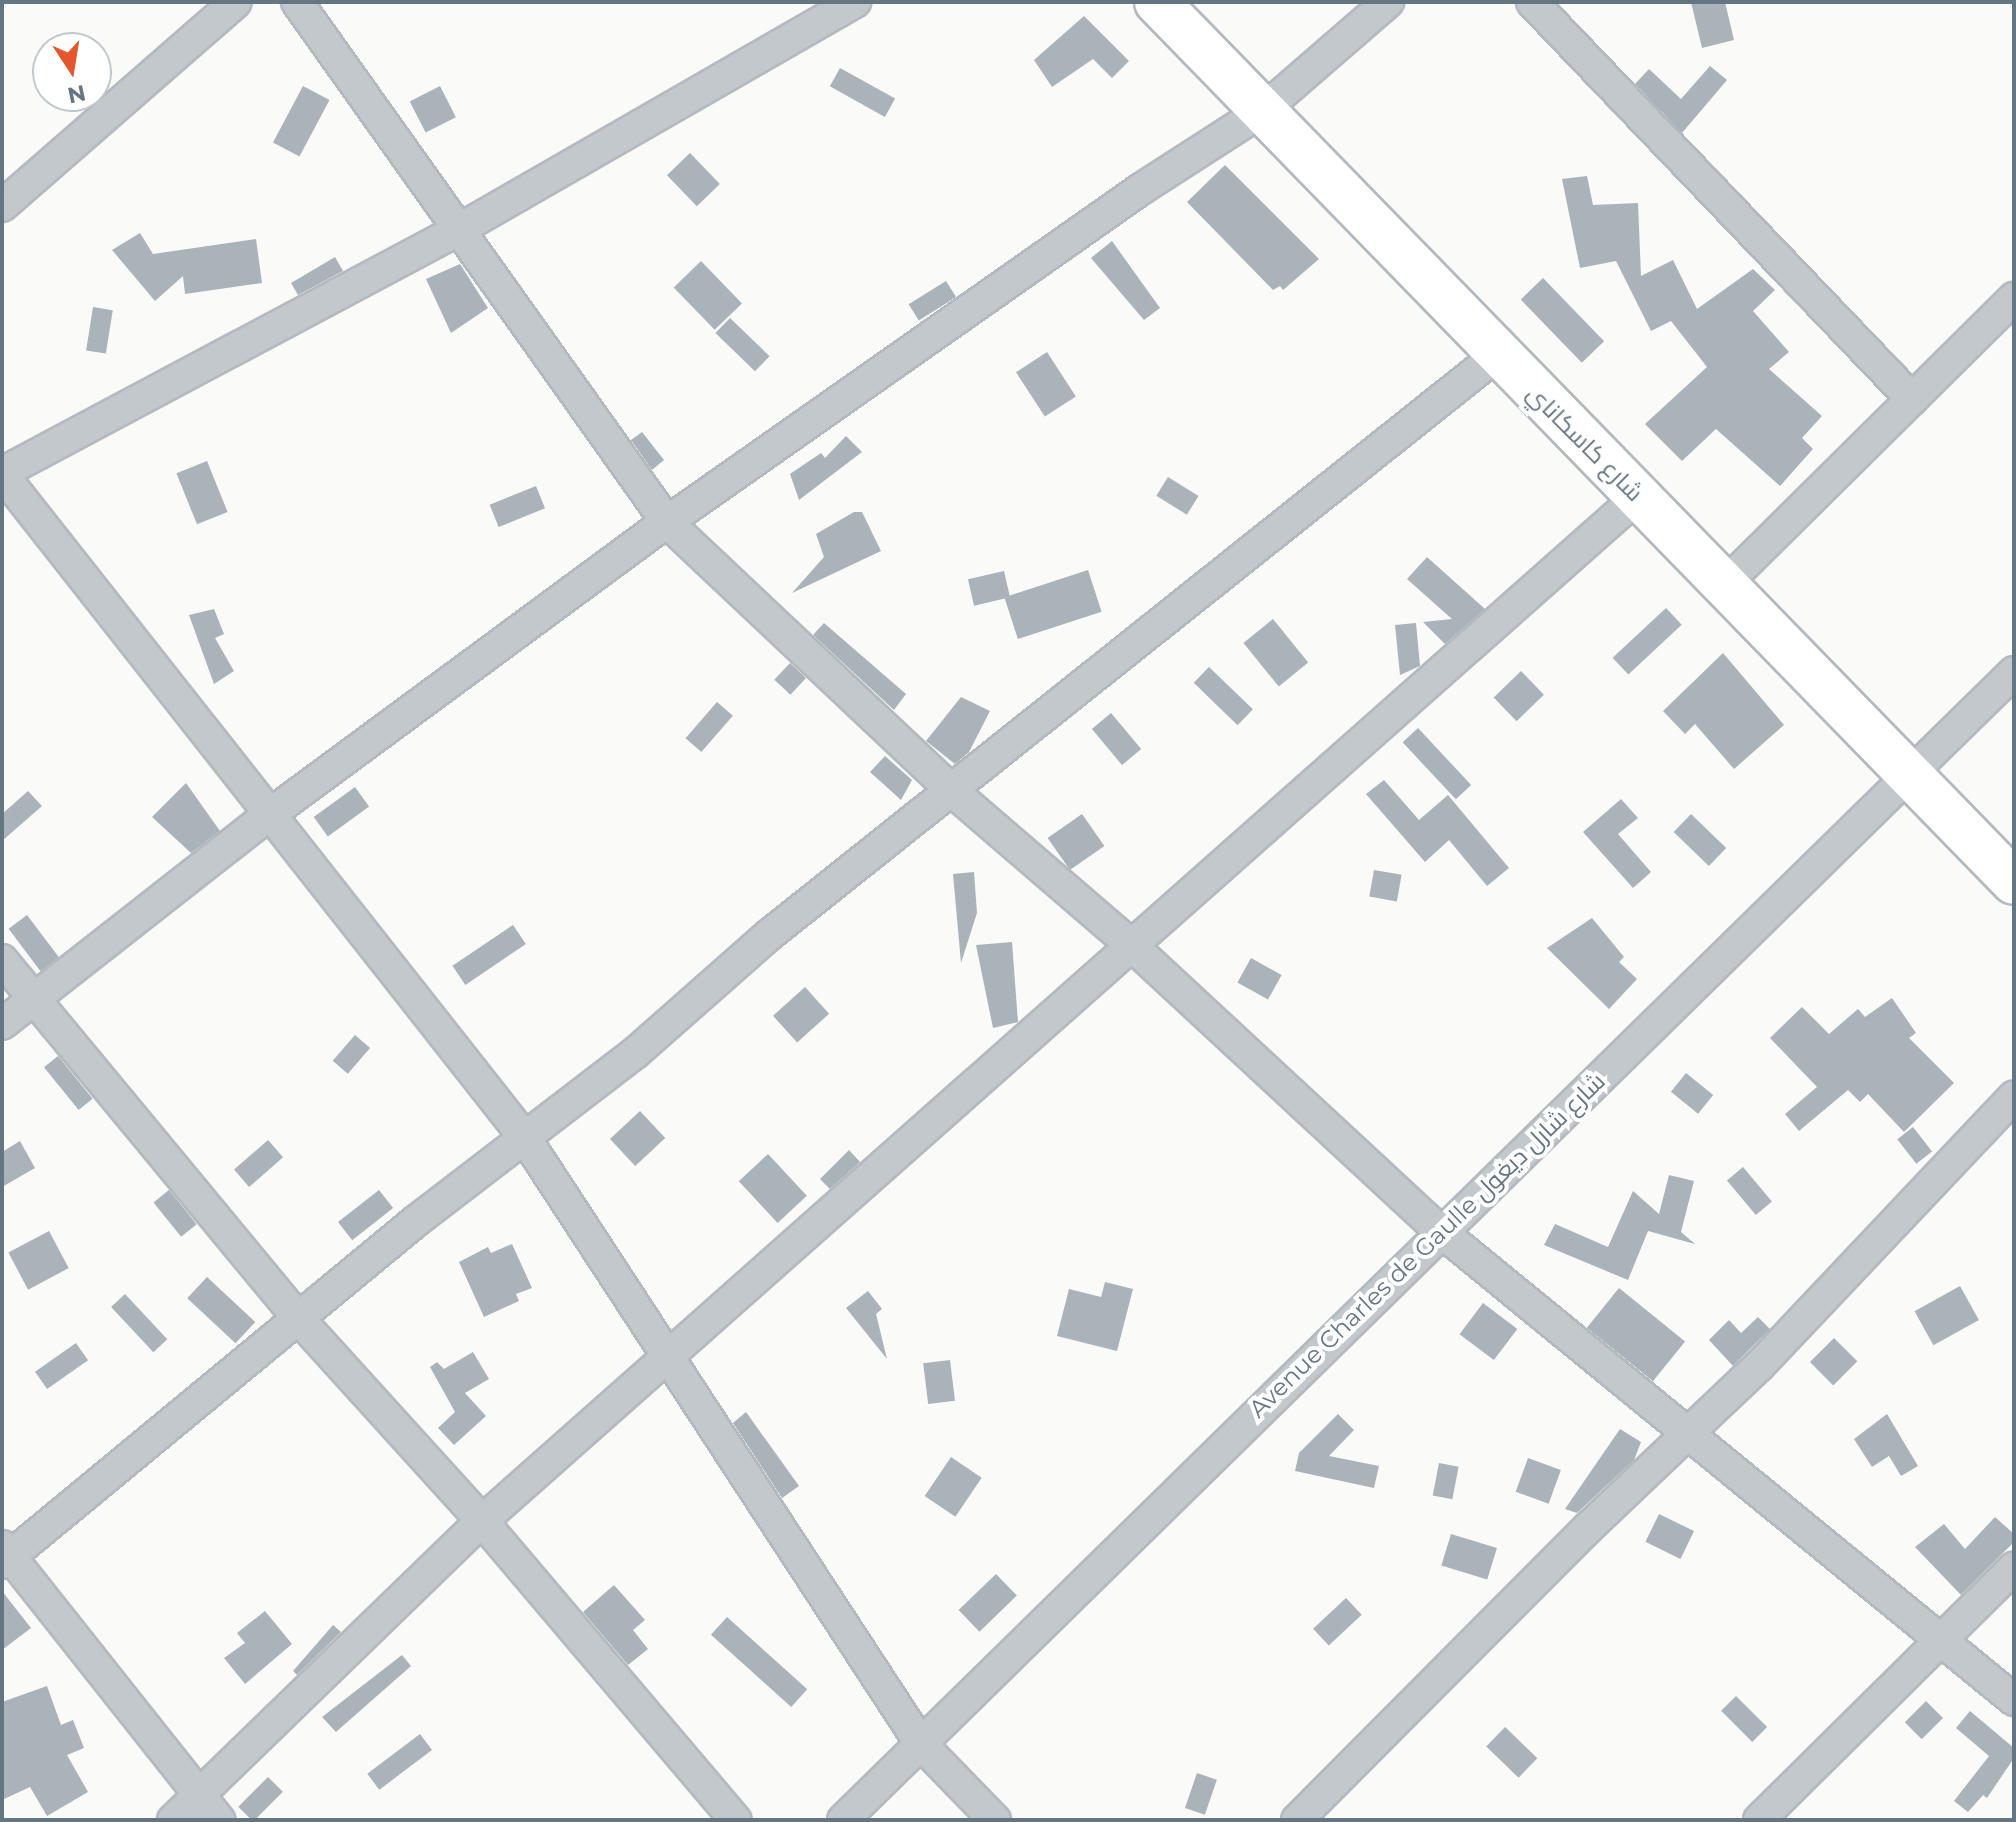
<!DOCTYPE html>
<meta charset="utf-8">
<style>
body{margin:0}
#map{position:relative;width:2016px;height:1822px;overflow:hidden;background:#fafaf8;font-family:Montserrat,Cairo,sans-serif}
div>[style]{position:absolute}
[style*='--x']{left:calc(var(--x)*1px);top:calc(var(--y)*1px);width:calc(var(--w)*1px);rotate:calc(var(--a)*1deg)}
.building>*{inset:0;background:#aab3b9;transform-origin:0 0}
.roads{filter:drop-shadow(2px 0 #b3babf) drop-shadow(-2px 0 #b3babf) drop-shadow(0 2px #b3babf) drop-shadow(0 -2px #b3babf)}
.street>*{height:30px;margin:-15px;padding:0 15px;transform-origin:15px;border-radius:15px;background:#c3c8cc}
.secondary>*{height:44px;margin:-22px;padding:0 22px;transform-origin:22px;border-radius:22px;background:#fff}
span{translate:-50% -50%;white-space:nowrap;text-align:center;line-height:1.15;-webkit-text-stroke:8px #fff;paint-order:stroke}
.street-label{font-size:24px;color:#657683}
.frame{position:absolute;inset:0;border:4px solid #657683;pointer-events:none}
.north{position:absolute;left:32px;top:32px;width:80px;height:80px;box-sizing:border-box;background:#fff;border:2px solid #c1c8cd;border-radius:50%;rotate:168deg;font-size:22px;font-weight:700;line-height:32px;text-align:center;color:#657683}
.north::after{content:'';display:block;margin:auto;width:28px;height:36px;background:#e4572e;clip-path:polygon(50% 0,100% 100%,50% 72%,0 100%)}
</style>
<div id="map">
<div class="building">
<div style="clip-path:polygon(1691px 2px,1725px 2px,1734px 40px,1702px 48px)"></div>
<div style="clip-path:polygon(1084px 16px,1129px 61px,1112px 78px,1093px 59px,1052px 87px,1034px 60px)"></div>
<div style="clip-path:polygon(1710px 66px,1727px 80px,1682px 133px,1635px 84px,1649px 69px,1681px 99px)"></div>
<div style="left:840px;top:68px;width:63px;height:21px;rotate:29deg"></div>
<div style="left:303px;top:86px;width:30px;height:64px;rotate:28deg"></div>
<div style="left:440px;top:86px;width:35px;height:34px;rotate:63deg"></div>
<div style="left:690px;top:153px;width:43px;height:32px;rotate:46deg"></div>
<div style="clip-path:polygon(1225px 165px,1319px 259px,1283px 290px,1280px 286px,1273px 290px,1187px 202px)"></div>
<div style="clip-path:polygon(1587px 176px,1593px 205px,1638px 203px,1641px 276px,1673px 260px,1697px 309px,1753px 269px,1775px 290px,1753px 311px,1789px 352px,1769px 369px,1822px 416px,1802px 438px,1813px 449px,1780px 486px,1716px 429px,1682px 461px,1645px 424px,1707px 367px,1671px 321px,1651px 331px,1616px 261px,1580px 268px,1562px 179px)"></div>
<div style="clip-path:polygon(140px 233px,153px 254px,256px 239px,262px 283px,185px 294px,183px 276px,155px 301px,112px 250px)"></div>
<div style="clip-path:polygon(1112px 241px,1160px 308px,1144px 320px,1091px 258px)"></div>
<div style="clip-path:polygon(335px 257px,343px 271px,298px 295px,291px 283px)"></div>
<div style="left:701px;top:261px;width:59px;height:38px;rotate:46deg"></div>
<div style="clip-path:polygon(460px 264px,488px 308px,451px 333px,426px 279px)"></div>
<div style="left:1543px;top:278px;width:88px;height:31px;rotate:46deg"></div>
<div style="left:946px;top:281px;width:19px;height:44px;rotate:58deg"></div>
<div style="left:93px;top:307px;width:20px;height:44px;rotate:9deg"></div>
<div style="left:730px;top:318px;width:55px;height:21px;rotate:44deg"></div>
<div style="left:1047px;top:352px;width:53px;height:37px;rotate:57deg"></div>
<div style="clip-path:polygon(642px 432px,664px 460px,652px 470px,631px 440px)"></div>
<div style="clip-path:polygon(846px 436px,862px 452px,799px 500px,790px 474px,821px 453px,825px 458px)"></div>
<div style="left:207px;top:461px;width:55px;height:33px;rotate:68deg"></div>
<div style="left:1168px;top:477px;width:36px;height:22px;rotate:32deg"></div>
<div style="left:536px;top:486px;width:24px;height:50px;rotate:68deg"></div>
<div style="clip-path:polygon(854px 512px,862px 512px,881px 551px,792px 593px,824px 557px,816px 534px)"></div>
<div style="clip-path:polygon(1427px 557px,1485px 609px,1445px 644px,1423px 622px,1452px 619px,1407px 579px)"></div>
<div style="left:1088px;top:570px;width:44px;height:88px;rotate:72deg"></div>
<div style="left:1004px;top:571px;width:27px;height:37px;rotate:77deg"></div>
<div style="left:1666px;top:608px;width:23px;height:73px;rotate:47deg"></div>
<div style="clip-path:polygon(214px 609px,224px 634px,215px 638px,234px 671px,214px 684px,189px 615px)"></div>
<div style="left:1273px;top:619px;width:56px;height:38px;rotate:51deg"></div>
<div style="clip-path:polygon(824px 623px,906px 694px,894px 710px,813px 635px)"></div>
<div style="clip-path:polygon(1416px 623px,1420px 666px,1400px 675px,1395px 625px)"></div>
<div style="clip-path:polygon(1723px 653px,1784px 725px,1734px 769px,1695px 724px,1685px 734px,1663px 711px)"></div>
<div style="left:790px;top:663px;width:22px;height:23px;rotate:43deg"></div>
<div style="left:1209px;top:667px;width:61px;height:22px;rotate:44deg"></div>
<div style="left:1521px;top:671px;width:33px;height:38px;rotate:46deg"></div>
<div style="clip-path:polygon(961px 697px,990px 711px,969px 752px,955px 764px,926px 741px)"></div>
<div style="left:717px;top:702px;width:21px;height:48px;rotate:41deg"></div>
<div style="left:1111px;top:713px;width:47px;height:25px;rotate:50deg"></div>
<div style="left:1418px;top:728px;width:78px;height:21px;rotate:47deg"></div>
<div style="clip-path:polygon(885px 756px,912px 780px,901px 800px,870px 772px)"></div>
<div style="clip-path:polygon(1384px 780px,1419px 820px,1448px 795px,1509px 868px,1487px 886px,1449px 840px,1425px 862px,1366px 794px)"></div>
<div style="clip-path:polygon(186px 783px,220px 831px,191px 853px,152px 817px)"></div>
<div style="left:355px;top:787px;width:24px;height:51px;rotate:54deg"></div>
<div style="clip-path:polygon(28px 791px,42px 806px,2px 841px,2px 814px)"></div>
<div style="clip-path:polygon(1621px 799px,1638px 818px,1618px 834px,1651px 872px,1633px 888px,1583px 832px)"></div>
<div style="left:1082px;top:814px;width:39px;height:42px;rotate:55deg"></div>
<div style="left:1691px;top:814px;width:49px;height:25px;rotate:44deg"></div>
<div style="left:1374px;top:870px;width:28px;height:27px;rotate:10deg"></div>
<div style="clip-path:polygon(974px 872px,977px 913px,961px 963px,953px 874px)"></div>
<div style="left:27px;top:915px;width:53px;height:23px;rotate:53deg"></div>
<div style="clip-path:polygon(1592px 918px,1624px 957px,1619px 962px,1637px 979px,1609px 1009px,1547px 948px)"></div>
<div style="left:513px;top:925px;width:23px;height:73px;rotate:56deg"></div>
<div style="clip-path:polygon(1012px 942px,1018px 1022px,993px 1028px,976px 945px)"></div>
<div style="left:1251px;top:958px;width:35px;height:28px;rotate:29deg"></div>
<div style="left:805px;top:987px;width:36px;height:43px;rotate:48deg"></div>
<div style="clip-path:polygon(1892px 998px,1916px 1033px,1909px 1038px,1954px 1083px,1904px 1132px,1868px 1094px,1860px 1102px,1848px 1090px,1799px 1131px,1785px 1114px,1817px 1087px,1770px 1038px,1802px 1007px,1829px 1034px,1858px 1009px,1865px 1017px)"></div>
<div style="left:355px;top:1035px;width:20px;height:34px;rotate:41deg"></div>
<div style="left:58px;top:1056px;width:55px;height:18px;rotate:51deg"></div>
<div style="left:1686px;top:1073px;width:35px;height:24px;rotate:39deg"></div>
<div style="left:640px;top:1111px;width:37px;height:41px;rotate:47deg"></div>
<div style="left:1913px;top:1127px;width:31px;height:20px;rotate:52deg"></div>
<div style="left:268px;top:1140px;width:23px;height:45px;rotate:49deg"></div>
<div style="clip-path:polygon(20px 1141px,35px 1168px,2px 1187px,2px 1152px)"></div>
<div style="clip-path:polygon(849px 1150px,860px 1162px,830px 1189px,820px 1179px)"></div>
<div style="left:768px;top:1154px;width:57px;height:40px;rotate:47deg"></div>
<div style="left:1743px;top:1167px;width:45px;height:21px;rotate:50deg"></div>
<div style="clip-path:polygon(1669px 1175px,1694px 1181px,1681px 1232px,1695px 1244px,1648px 1231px,1628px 1280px,1544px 1245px,1555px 1224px,1608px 1247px,1633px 1191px,1659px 1214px)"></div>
<div style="left:169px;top:1190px;width:44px;height:20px;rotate:51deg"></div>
<div style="left:379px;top:1190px;width:23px;height:52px;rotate:52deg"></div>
<div style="left:49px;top:1231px;width:42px;height:46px;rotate:62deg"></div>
<div style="clip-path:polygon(512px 1244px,532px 1288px,516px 1294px,519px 1301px,484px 1317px,459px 1262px,488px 1247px,491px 1253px)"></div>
<div style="left:207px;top:1277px;width:66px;height:29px;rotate:43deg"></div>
<div style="clip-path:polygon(1105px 1282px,1133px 1289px,1117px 1351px,1057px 1336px,1069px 1289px,1101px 1297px)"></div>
<div style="left:1960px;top:1286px;width:39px;height:52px;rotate:61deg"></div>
<div style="left:1619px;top:1288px;width:85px;height:51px;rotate:39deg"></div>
<div style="clip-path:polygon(868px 1291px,882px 1309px,876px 1314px,887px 1359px,846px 1308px)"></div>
<div style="left:125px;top:1294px;width:62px;height:19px;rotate:47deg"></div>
<div style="left:1483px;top:1303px;width:43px;height:39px;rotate:37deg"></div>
<div style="clip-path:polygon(1758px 1317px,1770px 1329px,1733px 1366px,1709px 1340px,1729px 1320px,1741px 1333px)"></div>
<div style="left:1834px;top:1338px;width:33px;height:34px;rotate:45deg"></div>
<div style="left:76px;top:1343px;width:21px;height:50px;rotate:55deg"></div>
<div style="clip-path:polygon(473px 1352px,489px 1379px,465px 1393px,486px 1416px,454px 1445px,438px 1428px,455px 1412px,430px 1367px,437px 1362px,444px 1369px)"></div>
<div style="left:950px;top:1360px;width:41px;height:27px;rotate:83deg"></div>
<div style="clip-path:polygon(746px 1412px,799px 1486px,782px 1498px,733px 1423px)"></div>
<div style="clip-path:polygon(1338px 1414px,1354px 1430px,1329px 1456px,1379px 1466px,1374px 1488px,1295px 1471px,1299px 1453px)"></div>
<div style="clip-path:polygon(1887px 1414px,1918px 1466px,1901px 1476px,1889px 1456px,1872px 1467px,1854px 1439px)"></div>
<div style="clip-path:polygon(1620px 1429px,1641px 1442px,1634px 1460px,1577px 1513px,1565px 1509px)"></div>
<div style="left:951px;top:1457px;width:37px;height:47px;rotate:34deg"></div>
<div style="left:1528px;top:1458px;width:35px;height:36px;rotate:20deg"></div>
<div style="left:1439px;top:1463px;width:20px;height:33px;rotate:11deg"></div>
<div style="left:1659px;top:1514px;width:39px;height:31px;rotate:26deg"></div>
<div style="clip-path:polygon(1995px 1517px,2014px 1534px,2014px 1542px,1961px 1595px,1915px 1547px,1944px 1524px,1965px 1549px)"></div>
<div style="left:1451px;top:1534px;width:48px;height:33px;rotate:17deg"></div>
<div style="left:996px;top:1574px;width:30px;height:52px;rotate:46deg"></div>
<div style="clip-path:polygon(614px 1585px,645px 1620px,633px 1630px,648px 1649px,628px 1665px,583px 1612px)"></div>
<div style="clip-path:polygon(2px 1591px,31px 1628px,2px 1650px)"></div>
<div style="left:1346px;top:1598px;width:23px;height:45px;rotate:47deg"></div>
<div style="clip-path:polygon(265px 1611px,292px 1644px,245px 1684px,224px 1658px,245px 1643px,237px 1633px)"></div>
<div style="left:727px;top:1617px;width:108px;height:24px;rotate:42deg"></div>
<div style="clip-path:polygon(333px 1625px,341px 1632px,297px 1675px,293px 1671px)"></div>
<div style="clip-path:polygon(402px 1655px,411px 1666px,336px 1732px,322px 1717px)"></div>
<div style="clip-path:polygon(47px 1686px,61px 1725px,73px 1720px,84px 1748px,67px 1755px,88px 1792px,47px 1816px,30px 1787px,2px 1800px,2px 1702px)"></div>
<div style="left:1736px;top:1696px;width:44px;height:21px;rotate:45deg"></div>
<div style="left:1926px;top:1701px;width:24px;height:30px;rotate:45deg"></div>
<div style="clip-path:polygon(1970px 1711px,2014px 1748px,2014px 1758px,1987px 1798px,1983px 1795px,1968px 1812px,1954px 1801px,1989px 1756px,1956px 1728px)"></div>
<div style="left:1505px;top:1727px;width:45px;height:27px;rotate:44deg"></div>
<div style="left:420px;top:1734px;width:20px;height:66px;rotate:53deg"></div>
<div style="left:1197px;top:1773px;width:21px;height:37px;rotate:19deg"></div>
<div style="left:268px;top:1777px;width:21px;height:42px;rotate:45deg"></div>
</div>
<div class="roads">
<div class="street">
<div style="--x:297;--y:2;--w:638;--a:54.57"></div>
<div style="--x:667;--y:522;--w:392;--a:43.3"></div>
<div style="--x:952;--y:791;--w:233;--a:40.7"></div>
<div style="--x:1129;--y:943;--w:422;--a:42.8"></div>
<div style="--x:1439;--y:1230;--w:743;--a:39.26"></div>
<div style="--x:1532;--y:2;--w:550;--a:46.25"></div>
<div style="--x:2;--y:206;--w:310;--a:-41.1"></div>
<div style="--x:2;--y:473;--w:519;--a:-28.05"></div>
<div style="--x:460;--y:229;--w:456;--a:-29.9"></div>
<div style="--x:2;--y:474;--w:845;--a:51.77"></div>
<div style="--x:525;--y:1138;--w:724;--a:56.84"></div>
<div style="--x:921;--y:1744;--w:106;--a:45.8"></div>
<div style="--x:1727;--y:582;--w:404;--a:-44.7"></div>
<div style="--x:2;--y:960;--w:465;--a:50.4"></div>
<div style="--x:298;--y:1318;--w:274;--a:47.8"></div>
<div style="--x:482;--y:1521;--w:392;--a:49.7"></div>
<div style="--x:2;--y:1024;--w:339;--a:-38.1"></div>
<div style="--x:269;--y:815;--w:494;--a:-36.4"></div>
<div style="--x:667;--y:522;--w:579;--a:-35.09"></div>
<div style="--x:1141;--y:189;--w:144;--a:-32.8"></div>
<div style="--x:1262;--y:111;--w:167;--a:-40.9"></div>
<div style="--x:2;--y:1546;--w:350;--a:51.6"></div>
<div style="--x:2;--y:1563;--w:537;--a:-39.56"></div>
<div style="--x:416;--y:1221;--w:276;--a:-37.5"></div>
<div style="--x:635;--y:1053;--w:179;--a:-41.4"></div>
<div style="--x:769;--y:935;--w:931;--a:-38.54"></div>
<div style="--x:173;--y:1820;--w:430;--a:-44.1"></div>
<div style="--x:482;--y:1521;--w:1546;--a:-41.54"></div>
<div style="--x:843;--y:1820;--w:1640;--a:-44.43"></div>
<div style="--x:1297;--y:1820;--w:412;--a:-45.1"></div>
<div style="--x:1588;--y:1528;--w:236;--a:-43.5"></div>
<div style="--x:1759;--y:1366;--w:371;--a:-46.6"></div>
<div style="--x:1759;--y:1820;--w:359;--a:-44.7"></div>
</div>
<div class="secondary">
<div style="--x:1157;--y:2;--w:1228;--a:45.76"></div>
</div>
</div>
<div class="street-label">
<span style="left:1585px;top:443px;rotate:45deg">شارع كاسكاناي</span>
<span style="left:1427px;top:1245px;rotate:-44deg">Avenue Charles de Gaulle شارع شارل ديغول</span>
</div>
<div class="frame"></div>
<div class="north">N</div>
</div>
